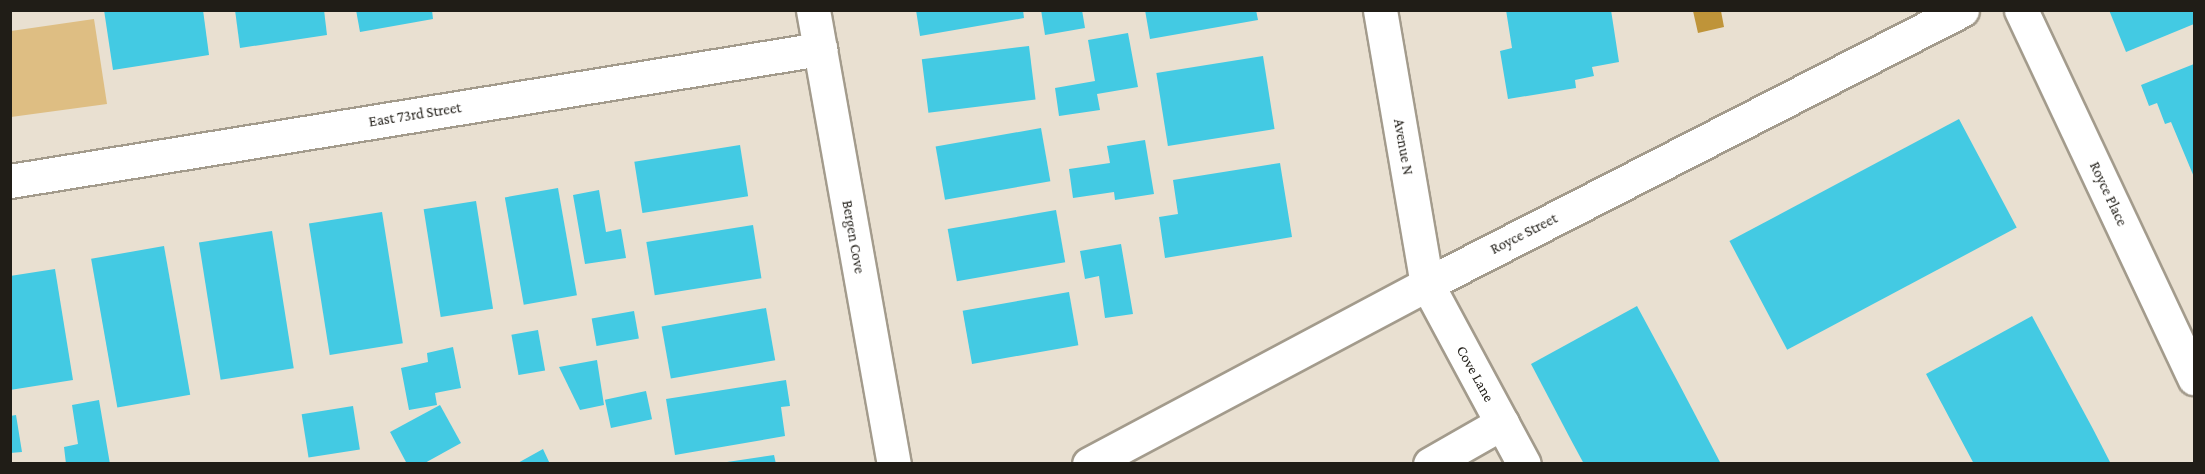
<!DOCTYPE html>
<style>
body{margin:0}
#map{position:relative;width:2205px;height:474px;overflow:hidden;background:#e9e0d1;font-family:"Crimson Pro",serif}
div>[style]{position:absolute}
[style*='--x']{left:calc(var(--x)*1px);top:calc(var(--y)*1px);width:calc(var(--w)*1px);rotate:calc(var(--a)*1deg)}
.green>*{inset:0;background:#debe83}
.water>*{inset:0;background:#bf9439}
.building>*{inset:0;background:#43cae3;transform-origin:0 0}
.roads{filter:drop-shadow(2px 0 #a39b8c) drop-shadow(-2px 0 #a39b8c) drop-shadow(0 2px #a39b8c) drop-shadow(0 -2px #a39b8c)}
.minor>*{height:33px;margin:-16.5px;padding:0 16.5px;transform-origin:16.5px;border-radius:16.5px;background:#fff}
span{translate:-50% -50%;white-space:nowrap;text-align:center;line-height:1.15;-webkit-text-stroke:6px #fff;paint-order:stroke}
.street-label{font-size:15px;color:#201d17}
.frame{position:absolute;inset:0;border:12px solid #201d17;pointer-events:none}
</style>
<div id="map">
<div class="green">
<div style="clip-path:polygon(94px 19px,107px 104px,11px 117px,11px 31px)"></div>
</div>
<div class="water">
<div style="clip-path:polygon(1693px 11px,1721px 11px,1724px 27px,1698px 33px)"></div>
</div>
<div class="building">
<div style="clip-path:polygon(104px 10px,203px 10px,209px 55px,113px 70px)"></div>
<div style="clip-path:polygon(235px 10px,324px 10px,327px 35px,240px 48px)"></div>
<div style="clip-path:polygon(356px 10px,432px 10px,433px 19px,360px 32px)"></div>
<div style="clip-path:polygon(916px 10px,1023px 10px,1024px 18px,920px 36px)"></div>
<div style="clip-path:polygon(1041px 10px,1082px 10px,1085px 28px,1045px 35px)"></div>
<div style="clip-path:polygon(1145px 10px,1256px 10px,1258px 20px,1150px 39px)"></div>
<div style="clip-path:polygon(1506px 10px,1611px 10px,1619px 62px,1592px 67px,1594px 76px,1575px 80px,1576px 88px,1508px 99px,1500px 51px,1512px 48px)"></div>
<div style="clip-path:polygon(2109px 10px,2194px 10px,2194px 24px,2126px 52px)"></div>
<div style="clip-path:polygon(1128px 33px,1138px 87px,1097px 94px,1100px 110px,1059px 116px,1055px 88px,1095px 81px,1088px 40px)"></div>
<div style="left:1029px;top:46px;width:54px;height:108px;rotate:83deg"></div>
<div style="left:1263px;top:56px;width:74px;height:108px;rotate:81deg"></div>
<div style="clip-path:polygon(2194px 64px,2194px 177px,2171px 122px,2165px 124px,2157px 103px,2149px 106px,2141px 85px)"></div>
<div style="left:1959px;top:119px;width:123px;height:260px;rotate:62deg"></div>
<div style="left:1041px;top:128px;width:54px;height:107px;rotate:80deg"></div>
<div style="clip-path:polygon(1145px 140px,1154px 194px,1115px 200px,1114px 192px,1073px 198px,1069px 169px,1110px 163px,1107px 146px)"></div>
<div style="left:740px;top:145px;width:52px;height:107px;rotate:81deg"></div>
<div style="clip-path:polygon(1280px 163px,1292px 237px,1165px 258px,1159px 217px,1178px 214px,1173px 180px)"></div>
<div style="left:558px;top:188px;width:109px;height:54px;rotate:80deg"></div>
<div style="clip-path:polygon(599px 190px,606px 232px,621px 229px,626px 258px,585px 264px,573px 195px)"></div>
<div style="left:476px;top:201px;width:109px;height:53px;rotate:81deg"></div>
<div style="left:1056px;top:210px;width:53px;height:110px;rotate:80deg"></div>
<div style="left:382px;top:212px;width:133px;height:74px;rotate:81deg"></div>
<div style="left:753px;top:225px;width:54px;height:108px;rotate:81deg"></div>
<div style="left:272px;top:231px;width:139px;height:74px;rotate:81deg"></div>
<div style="clip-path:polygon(1121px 244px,1133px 314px,1105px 318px,1099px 276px,1085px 279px,1080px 251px)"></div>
<div style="left:164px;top:246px;width:151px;height:74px;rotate:80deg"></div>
<div style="clip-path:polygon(55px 269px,73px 380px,10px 390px,10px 276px)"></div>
<div style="left:1069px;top:292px;width:54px;height:108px;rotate:80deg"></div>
<div style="clip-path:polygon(1637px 306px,1678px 382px,1721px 464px,1584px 464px,1571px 440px,1531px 364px)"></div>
<div style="left:766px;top:308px;width:53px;height:106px;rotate:80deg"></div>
<div style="left:634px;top:311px;width:28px;height:43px;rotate:80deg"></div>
<div style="clip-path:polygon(2032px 316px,2093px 429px,2111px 464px,1974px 464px,1926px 374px)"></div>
<div style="left:538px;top:330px;width:41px;height:27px;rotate:80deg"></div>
<div style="clip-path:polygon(453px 347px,461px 388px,435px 393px,437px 405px,409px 410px,401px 368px,428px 362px,427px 353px)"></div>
<div style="clip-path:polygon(597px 360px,604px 405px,580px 410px,559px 367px)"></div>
<div style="clip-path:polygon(786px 380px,790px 406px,781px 407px,785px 436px,675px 455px,666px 399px)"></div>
<div style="left:646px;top:391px;width:29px;height:42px;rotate:78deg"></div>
<div style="clip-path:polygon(99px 400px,110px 464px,66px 464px,64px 447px,78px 444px,72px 405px)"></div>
<div style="clip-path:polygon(440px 405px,461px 443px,423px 464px,407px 464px,390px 432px)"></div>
<div style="left:353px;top:406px;width:44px;height:52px;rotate:81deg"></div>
<div style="clip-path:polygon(16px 415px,22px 452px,10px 453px,10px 416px)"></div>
<div style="clip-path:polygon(543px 449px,550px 464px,516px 464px)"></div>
<div style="clip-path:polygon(774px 455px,776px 464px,727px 464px,727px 462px)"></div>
</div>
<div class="roads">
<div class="minor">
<div style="--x:813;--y:10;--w:461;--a:79.9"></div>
<div style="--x:1380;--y:10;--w:278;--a:80.3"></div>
<div style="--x:1427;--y:284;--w:204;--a:61.7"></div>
<div style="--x:2021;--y:10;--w:407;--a:64.8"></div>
<div style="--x:10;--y:181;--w:821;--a:-9.26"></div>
<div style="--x:1089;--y:464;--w:383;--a:-28"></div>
<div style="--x:1427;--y:284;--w:601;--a:-27.12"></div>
<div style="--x:1430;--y:464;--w:83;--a:-29.7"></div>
</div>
</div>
<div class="street-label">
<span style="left:415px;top:115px;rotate:-9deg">East 73rd Street</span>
<span style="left:1403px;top:147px;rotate:80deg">Avenue N</span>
<span style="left:2108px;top:194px;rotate:65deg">Royce Place</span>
<span style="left:1524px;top:234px;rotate:-27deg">Royce Street</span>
<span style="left:853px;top:237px;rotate:80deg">Bergen Cove</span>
<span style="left:1475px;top:374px;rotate:61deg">Cove Lane</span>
</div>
<div class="frame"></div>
</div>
